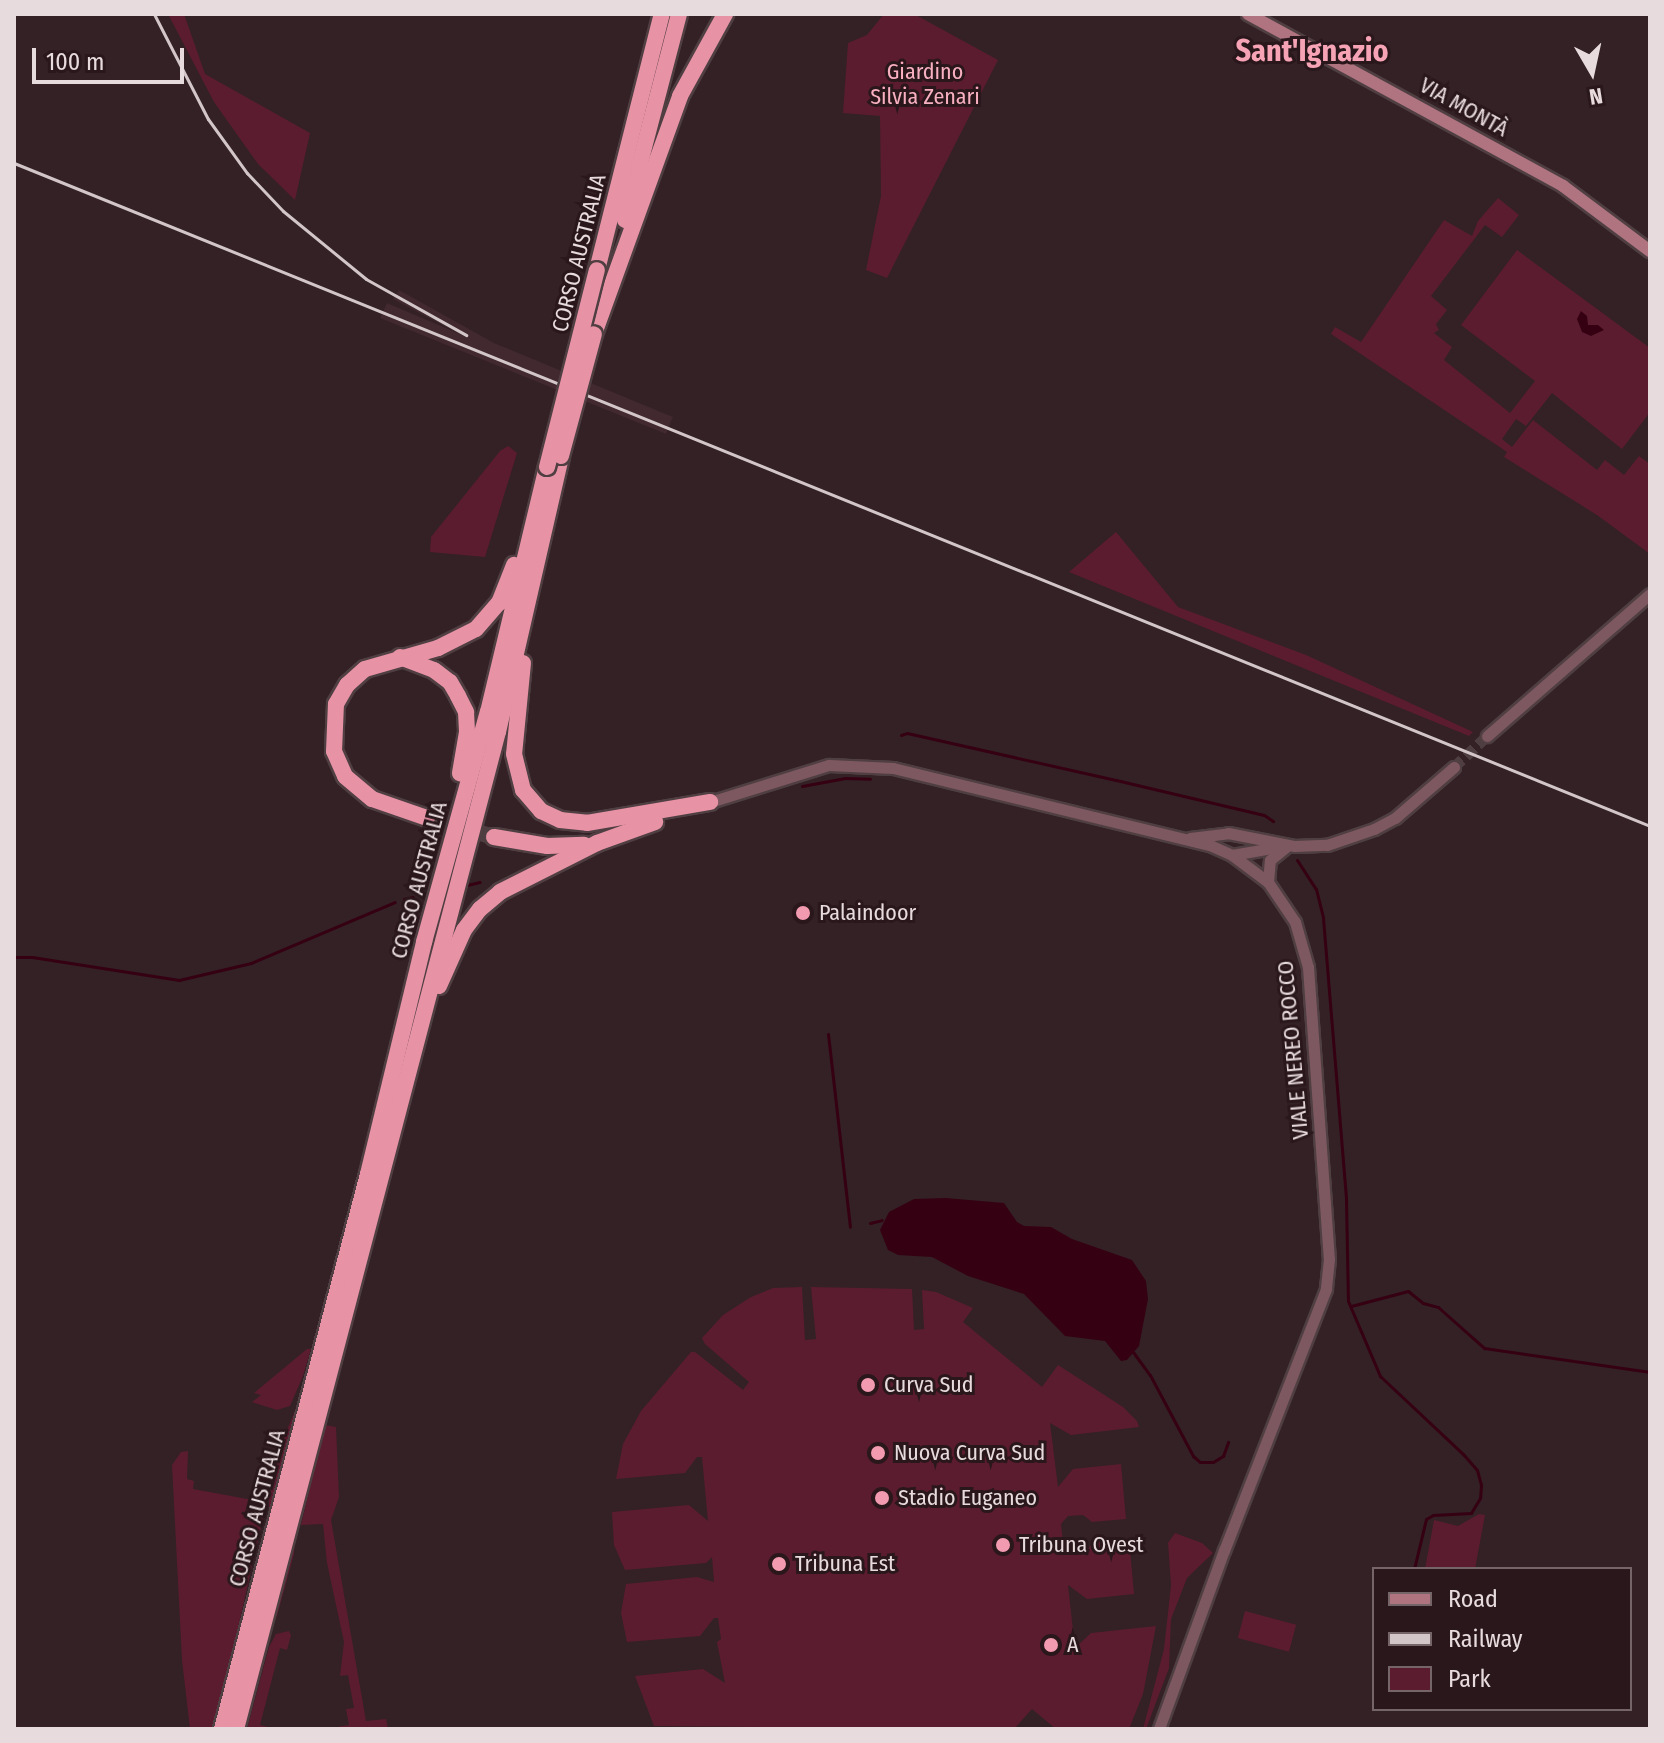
<!DOCTYPE html>
<meta charset="utf-8">
<style>
body{margin:0}
#map{position:relative;width:1664px;height:1743px;overflow:hidden;background:#332125;font-family:"Fira Sans Condensed",sans-serif}
div>[style]{position:absolute}
[style*='--x']{left:calc(var(--x)*1px);top:calc(var(--y)*1px);width:calc(var(--w)*1px);rotate:calc(var(--a)*1deg)}
.built>*{inset:0;background:#41292f}
.green>*{inset:0;background:#5b1c30;transform-origin:0 0}
.water>*{inset:0;background:#360013}
.stream>*{height:3px;margin:-1.5px;padding:0 1.5px;transform-origin:1.5px;border-radius:1.5px;background:#360013}
.tertiary-tunnel>*{height:11px;margin-top:-5.5px;transform-origin:0;background:repeating-linear-gradient(90deg,#4e3d41 0 11px,transparent 0 16.5px)}
.trunk-tunnel>*{height:16px;margin-top:-8px;transform-origin:0;background:repeating-linear-gradient(90deg,#4e3d41 0 16px,transparent 0 24px)}
.roads{filter:drop-shadow(2px 0 #503f42) drop-shadow(-2px 0 #503f42) drop-shadow(0 2px #503f42) drop-shadow(0 -2px #503f42)}
.tertiary>*{height:11px;margin:-5.5px;padding:0 5.5px;transform-origin:5.5px;border-radius:5.5px;background:#7e5861}
.secondary>*{height:12px;margin:-6px;padding:0 6px;transform-origin:6px;border-radius:6px;background:#b07481}
.trunk>*{height:16px;margin:-8px;padding:0 8px;transform-origin:8px;border-radius:8px;background:#e892a6}
.rail>*{height:3px;margin:-1.5px;padding:0 1.5px;transform-origin:1.5px;border-radius:1.5px;background:#d3c6c8}
.bridges{filter:drop-shadow(2px 0 #503f42) drop-shadow(-2px 0 #503f42) drop-shadow(0 2px #503f42) drop-shadow(0 -2px #503f42)}
.trunk-bridge>*{height:16px;margin:-8px;padding:0 8px;transform-origin:8px;border-radius:8px;background:#e892a6}
.dots>*{width:22px;height:22px;translate:-50% -50%;box-sizing:border-box;border:4px solid #29171b;border-radius:50%}
span{translate:-50% -50%;white-space:nowrap;text-align:center;line-height:1.15;-webkit-text-stroke:6px #29171b;paint-order:stroke}
.park-label{font-size:22px;color:#f8b0c0}
.street-label{font-size:22px;color:#e8dbdd}
.poi-label{font-size:22px;color:#e8dbdd}
.left{translate:0 -50%;text-align:left}
.district-label{font-size:30px;color:#f6a3b6;font-weight:700}
.frame{position:absolute;inset:0;border:16px solid #e8dbdd;pointer-events:none}
.legend{position:absolute;left:1372px;top:1567px;width:260px;height:144px;box-sizing:border-box;background:#29171b;border:2px solid #756569;margin:0;padding:10px 14px;list-style:none;font-size:24px;color:#e8dbdd}
.legend li{display:flex;align-items:center;gap:16px;height:40px}
.legend b{width:40px;border:2px solid #756569}
.north{position:absolute;left:1552px;top:32px;width:80px;height:80px;-webkit-text-stroke:6px #29171b;paint-order:stroke;rotate:171deg;font-size:22px;font-weight:700;line-height:32px;text-align:center;color:#e8dbdd}
.north::after{content:'';display:block;margin:auto;width:28px;height:36px;background:#e8dbdd;clip-path:polygon(50% 0,100% 100%,50% 72%,0 100%)}
.scale{position:absolute;left:32px;top:48px;width:152px;height:36px;box-sizing:border-box;border:4px solid #e8dbdd;border-top:0;padding-left:10px;font-size:24px;line-height:28px;white-space:nowrap;color:#e8dbdd;-webkit-text-stroke:6px #29171b;paint-order:stroke}
</style>
<div id="map">
<div class="built">
<div style="clip-path:polygon(399px 290px,494px 343px,673px 417px,666px 434px,380px 318px,387px 303px,462px 335px,393px 299px)"></div>
</div>
<div class="green">
<div style="clip-path:polygon(168px 14px,184px 14px,205px 74px,310px 133px,295px 200px,258px 164px,214px 102px)"></div>
<div style="clip-path:polygon(884px 14px,914px 14px,998px 60px,887px 278px,866px 270px,881px 196px,880px 116px,843px 113px,848px 43px,867px 35px)"></div>
<div style="clip-path:polygon(1498px 198px,1519px 215px,1502px 237px,1485px 225px,1431px 296px,1447px 310px,1436px 324px,1439px 330px,1434px 333px,1452px 347px,1444px 360px,1510px 413px,1535px 381px,1461px 325px,1517px 250px,1650px 348px,1650px 412px,1622px 449px,1552px 393px,1526px 426px,1516px 419px,1502px 439px,1512px 447px,1533px 420px,1597px 470px,1605px 460px,1624px 475px,1639px 456px,1650px 464px,1650px 554px,1597px 515px,1504px 457px,1507px 452px,1331px 334px,1335px 327px,1361px 342px,1444px 220px,1472px 236px,1478px 221px)"></div>
<div style="clip-path:polygon(508px 446px,517px 453px,485px 557px,430px 552px,431px 537px,500px 451px)"></div>
<div style="clip-path:polygon(1116px 532px,1178px 607px,1306px 655px,1473px 732px,1469px 736px,1069px 572px)"></div>
<div style="clip-path:polygon(802px 1287px,805px 1340px,816px 1339px,811px 1287px,912px 1289px,914px 1330px,924px 1329px,922px 1290px,936px 1292px,973px 1308px,963px 1322px,1042px 1387px,1058px 1365px,1123px 1407px,1137px 1421px,1139px 1427px,1071px 1435px,1050px 1423px,1058px 1487px,1073px 1469px,1121px 1464px,1126px 1519px,1092px 1522px,1083px 1515px,1068px 1516px,1061px 1524px,1064px 1550px,1070px 1553px,1085px 1552px,1094px 1542px,1129px 1539px,1134px 1594px,1087px 1599px,1068px 1585px,1075px 1648px,1091px 1633px,1156px 1626px,1143px 1694px,1129px 1729px,1056px 1729px,1032px 1709px,1014px 1729px,654px 1726px,635px 1676px,703px 1669px,725px 1683px,717px 1642px,721px 1639px,718px 1618px,714px 1618px,700px 1636px,627px 1642px,621px 1613px,626px 1584px,697px 1577px,714px 1582px,712px 1557px,706px 1563px,625px 1570px,614px 1545px,612px 1512px,689px 1505px,708px 1521px,702px 1457px,697px 1457px,685px 1473px,616px 1479px,623px 1444px,641px 1411px,691px 1352px,695px 1352px,743px 1390px,749px 1382px,705px 1344px,702px 1338px,723px 1315px,751px 1297px,773px 1288px)"></div>
<div style="clip-path:polygon(307px 1349px,311px 1349px,303px 1376px,290px 1406px,277px 1410px,252px 1402px,261px 1395px,254px 1393px)"></div>
<div style="clip-path:polygon(296px 1408px,298px 1409px,269px 1512px,269px 1497px,283px 1440px)"></div>
<div style="clip-path:polygon(325px 1425px,336px 1427px,339px 1497px,331px 1520px,366px 1721px,386px 1719px,388px 1729px,325px 1729px,349px 1725px,346px 1709px,354px 1708px,348px 1675px,340px 1676px,344px 1642px,327px 1563px,323px 1524px,301px 1525px)"></div>
<div style="clip-path:polygon(188px 1451px,187px 1479px,194px 1481px,193px 1489px,253px 1500px,263px 1518px,215px 1729px,190px 1729px,182px 1660px,172px 1465px,181px 1452px)"></div>
<div style="clip-path:polygon(1479px 1514px,1485px 1515px,1475px 1569px,1425px 1569px,1434px 1520px,1458px 1526px)"></div>
<div style="clip-path:polygon(1175px 1533px,1202px 1543px,1213px 1553px,1187px 1578px,1171px 1619px,1169px 1668px,1146px 1729px,1143px 1729px,1164px 1649px,1171px 1585px,1168px 1543px)"></div>
<div style="clip-path:polygon(295px 1534px,294px 1554px,277px 1616px,270px 1624px)"></div>
<div style="left:1245px;top:1611px;width:53px;height:28px;rotate:15deg"></div>
<div style="clip-path:polygon(289px 1631px,291px 1635px,287px 1650px,280px 1648px,260px 1725px,275px 1729px,247px 1729px,269px 1647px,276px 1634px)"></div>
</div>
<div class="water">
<div style="clip-path:polygon(1581px 311px,1587px 316px,1588px 325px,1598px 325px,1604px 330px,1591px 336px,1582px 332px,1577px 319px)"></div>
<div style="clip-path:polygon(946px 1198px,1004px 1203px,1017px 1222px,1024px 1226px,1051px 1227px,1072px 1239px,1132px 1260px,1146px 1281px,1148px 1299px,1139px 1346px,1127px 1360px,1121px 1361px,1105px 1341px,1065px 1336px,1024px 1294px,968px 1276px,932px 1257px,898px 1255px,888px 1250px,880px 1230px,889px 1212px,914px 1199px)"></div>
</div>
<div class="stream">
<div style="--x:901;--y:735;--w:6;--a:-18"></div>
<div style="--x:907;--y:733;--w:214;--a:12.7"></div>
<div style="--x:1116;--y:780;--w:152;--a:13.3"></div>
<div style="--x:1264;--y:815;--w:11;--a:34"></div>
<div style="--x:802;--y:786;--w:44;--a:-10.5"></div>
<div style="--x:845;--y:778;--w:25;--a:2"></div>
<div style="--x:1297;--y:860;--w:35;--a:57"></div>
<div style="--x:1316;--y:889;--w:30;--a:76"></div>
<div style="--x:1323;--y:918;--w:283;--a:85.3"></div>
<div style="--x:1346;--y:1200;--w:101;--a:88.9"></div>
<div style="--x:1348;--y:1301;--w:82;--a:66.9"></div>
<div style="--x:1380;--y:1376;--w:114;--a:43.2"></div>
<div style="--x:1463;--y:1454;--w:21;--a:49"></div>
<div style="--x:1477;--y:1470;--w:16;--a:75"></div>
<div style="--x:1481;--y:1485;--w:13;--a:94"></div>
<div style="--x:1480;--y:1498;--w:17;--a:121"></div>
<div style="--x:1471;--y:1513;--w:38;--a:177"></div>
<div style="--x:1433;--y:1515;--w:8;--a:150"></div>
<div style="--x:1426;--y:1519;--w:51;--a:103.5"></div>
<div style="--x:467;--y:885;--w:13;--a:-13"></div>
<div style="--x:404;--y:899;--w:9;--a:-13"></div>
<div style="--x:14;--y:957;--w:18;--a:0"></div>
<div style="--x:32;--y:957;--w:149;--a:8.9"></div>
<div style="--x:179;--y:980;--w:74;--a:-13.3"></div>
<div style="--x:251;--y:963;--w:156;--a:-23"></div>
<div style="--x:828;--y:1034;--w:194;--a:83.5"></div>
<div style="--x:870;--y:1223;--w:12;--a:-14"></div>
<div style="--x:1351;--y:1306;--w:59;--a:-14.7"></div>
<div style="--x:1408;--y:1291;--w:19;--a:39"></div>
<div style="--x:1423;--y:1303;--w:16;--a:15"></div>
<div style="--x:1438;--y:1307;--w:62;--a:41.7"></div>
<div style="--x:1484;--y:1348;--w:168;--a:8.2"></div>
<div style="--x:1133;--y:1352;--w:29;--a:54"></div>
<div style="--x:1150;--y:1375;--w:92;--a:62"></div>
<div style="--x:1193;--y:1456;--w:9;--a:41"></div>
<div style="--x:1200;--y:1462;--w:13;--a:0"></div>
<div style="--x:1213;--y:1462;--w:12;--a:-31"></div>
<div style="--x:1223;--y:1456;--w:15;--a:-70"></div>
</div>
<div class="tertiary-tunnel">
<div style="--x:1454;--y:767;--w:45;--a:-43.2"></div>
</div>
<div class="trunk-tunnel">
<div style="--x:427;--y:818;--w:70;--a:15.8"></div>
</div>
<div class="roads">
<div class="tertiary">
<div style="--x:1487;--y:736;--w:216;--a:-41.1"></div>
<div style="--x:710;--y:802;--w:125;--a:-17.3"></div>
<div style="--x:829;--y:765;--w:64;--a:2.7"></div>
<div style="--x:893;--y:768;--w:328;--a:13.7"></div>
<div style="--x:1212;--y:846;--w:22;--a:24"></div>
<div style="--x:1232;--y:855;--w:45;--a:36.9"></div>
<div style="--x:1268;--y:882;--w:48;--a:56"></div>
<div style="--x:1295;--y:922;--w:47;--a:73.9"></div>
<div style="--x:1308;--y:967;--w:293;--a:85.9"></div>
<div style="--x:1329;--y:1259;--w:30;--a:96"></div>
<div style="--x:1326;--y:1289;--w:280;--a:111.3"></div>
<div style="--x:1224;--y:1550;--w:190;--a:110"></div>
<div style="--x:1190;--y:838;--w:38;--a:-7"></div>
<div style="--x:1228;--y:833;--w:67;--a:11.1"></div>
<div style="--x:1294;--y:846;--w:33;--a:-2"></div>
<div style="--x:1327;--y:845;--w:50;--a:-18.8"></div>
<div style="--x:1374;--y:829;--w:24;--a:-28"></div>
<div style="--x:1395;--y:818;--w:78;--a:-40.8"></div>
<div style="--x:1232;--y:855;--w:47;--a:-9.9"></div>
<div style="--x:1268;--y:882;--w:22;--a:-85"></div>
<div style="--x:1270;--y:860;--w:21;--a:-39"></div>
</div>
<div class="secondary">
<div style="--x:1248;--y:14;--w:359;--a:28.6"></div>
<div style="--x:1563;--y:186;--w:109;--a:36.8"></div>
</div>
<div class="trunk">
<div style="--x:625;--y:220;--w:213;--a:-75.3"></div>
<div style="--x:597;--y:270;--w:264;--a:-75.8"></div>
<div style="--x:594;--y:334;--w:253;--a:-70.1"></div>
<div style="--x:680;--y:96;--w:94;--a:-61.2"></div>
<div style="--x:400;--y:657;--w:36;--a:21"></div>
<div style="--x:434;--y:670;--w:20;--a:37"></div>
<div style="--x:450;--y:682;--w:16;--a:60"></div>
<div style="--x:458;--y:696;--w:18;--a:63"></div>
<div style="--x:466;--y:712;--w:20;--a:87"></div>
<div style="--x:467;--y:732;--w:42;--a:99.7"></div>
<div style="--x:523;--y:663;--w:91;--a:95.6"></div>
<div style="--x:514;--y:754;--w:37;--a:76"></div>
<div style="--x:523;--y:790;--w:28;--a:49"></div>
<div style="--x:541;--y:811;--w:21;--a:25"></div>
<div style="--x:560;--y:820;--w:27;--a:6"></div>
<div style="--x:587;--y:823;--w:125;--a:-9.7"></div>
<div style="--x:427;--y:818;--w:58;--a:-160.9"></div>
<div style="--x:372;--y:799;--w:35;--a:-140"></div>
<div style="--x:345;--y:776;--w:27;--a:-114"></div>
<div style="--x:334;--y:751;--w:47;--a:-87.6"></div>
<div style="--x:336;--y:704;--w:22;--a:-60"></div>
<div style="--x:347;--y:685;--w:24;--a:-42"></div>
<div style="--x:365;--y:669;--w:76;--a:-16"></div>
<div style="--x:438;--y:648;--w:42;--a:-26.6"></div>
<div style="--x:476;--y:629;--w:35;--a:-49"></div>
<div style="--x:499;--y:603;--w:41;--a:-68.5"></div>
<div style="--x:494;--y:837;--w:54;--a:9.6"></div>
<div style="--x:547;--y:846;--w:37;--a:-2"></div>
<div style="--x:439;--y:986;--w:61;--a:-65.9"></div>
<div style="--x:464;--y:930;--w:26;--a:-53"></div>
<div style="--x:480;--y:909;--w:26;--a:-40"></div>
<div style="--x:500;--y:892;--w:109;--a:-26.8"></div>
<div style="--x:597;--y:843;--w:62;--a:-19.9"></div>
<div style="--x:222;--y:1729;--w:574;--a:-75.26"></div>
<div style="--x:368;--y:1174;--w:239;--a:-76.4"></div>
<div style="--x:424;--y:942;--w:239;--a:-74.5"></div>
<div style="--x:488;--y:712;--w:252;--a:-76.5"></div>
<div style="--x:236;--y:1729;--w:1031;--a:-75.28"></div>
<div style="--x:498;--y:732;--w:283;--a:-77.1"></div>
</div>
</div>
<div class="rail">
<div style="--x:154;--y:14;--w:118;--a:62.8"></div>
<div style="--x:208;--y:119;--w:67;--a:54.2"></div>
<div style="--x:247;--y:173;--w:52;--a:46.5"></div>
<div style="--x:283;--y:211;--w:107;--a:39.3"></div>
<div style="--x:366;--y:279;--w:115;--a:29.2"></div>
<div style="--x:14;--y:163;--w:1765;--a:22.06"></div>
</div>
<div class="bridges">
<div class="trunk-bridge">
<div style="--x:561;--y:456;--w:126;--a:-74.9"></div>
<div style="--x:547;--y:467;--w:203;--a:-75.8"></div>
</div>
</div>
<div class="dots">
<div style="left:803px;top:913px;background:#f29aaf"></div>
<div style="left:868px;top:1385px;background:#f29aaf"></div>
<div style="left:878px;top:1453px;background:#f29aaf"></div>
<div style="left:882px;top:1498px;background:#f29aaf"></div>
<div style="left:1003px;top:1545px;background:#f29aaf"></div>
<div style="left:779px;top:1564px;background:#f29aaf"></div>
<div style="left:1051px;top:1645px;background:#f29aaf"></div>
</div>
<div class="park-label">
<span style="left:925px;top:84px">Giardino<br>Silvia Zenari</span>
</div>
<div class="street-label">
<span style="left:1464px;top:107px;rotate:29deg">VIA MONTÀ</span>
<span style="left:579px;top:253px;rotate:-76deg">CORSO AUSTRALIA</span>
<span style="left:419px;top:880px;rotate:-75deg">CORSO AUSTRALIA</span>
<span style="left:1293px;top:1050px;rotate:-95deg">VIALE NEREO ROCCO</span>
<span style="left:257px;top:1508px;rotate:-75deg">CORSO AUSTRALIA</span>
</div>
<div class="poi-label">
<span class="left" style="left:819px;top:913px">Palaindoor</span>
<span class="left" style="left:884px;top:1385px">Curva Sud</span>
<span class="left" style="left:894px;top:1453px">Nuova Curva Sud</span>
<span class="left" style="left:898px;top:1498px">Stadio Euganeo</span>
<span class="left" style="left:1019px;top:1545px">Tribuna Ovest</span>
<span class="left" style="left:795px;top:1564px">Tribuna Est</span>
<span class="left" style="left:1067px;top:1645px">A</span>
</div>
<div class="district-label">
<span style="left:1312px;top:51px">Sant'Ignazio</span>
</div>
<div class="frame"></div>
<ul class="legend">
<li><b style="height:10px;background:#b07481"></b>Road</li>
<li><b style="height:10px;background:#d3c6c8"></b>Railway</li>
<li><b style="height:22px;background:#5b1c30"></b>Park</li>
</ul>
<div class="north">N</div>
<div class="scale">100 m</div>
</div>
